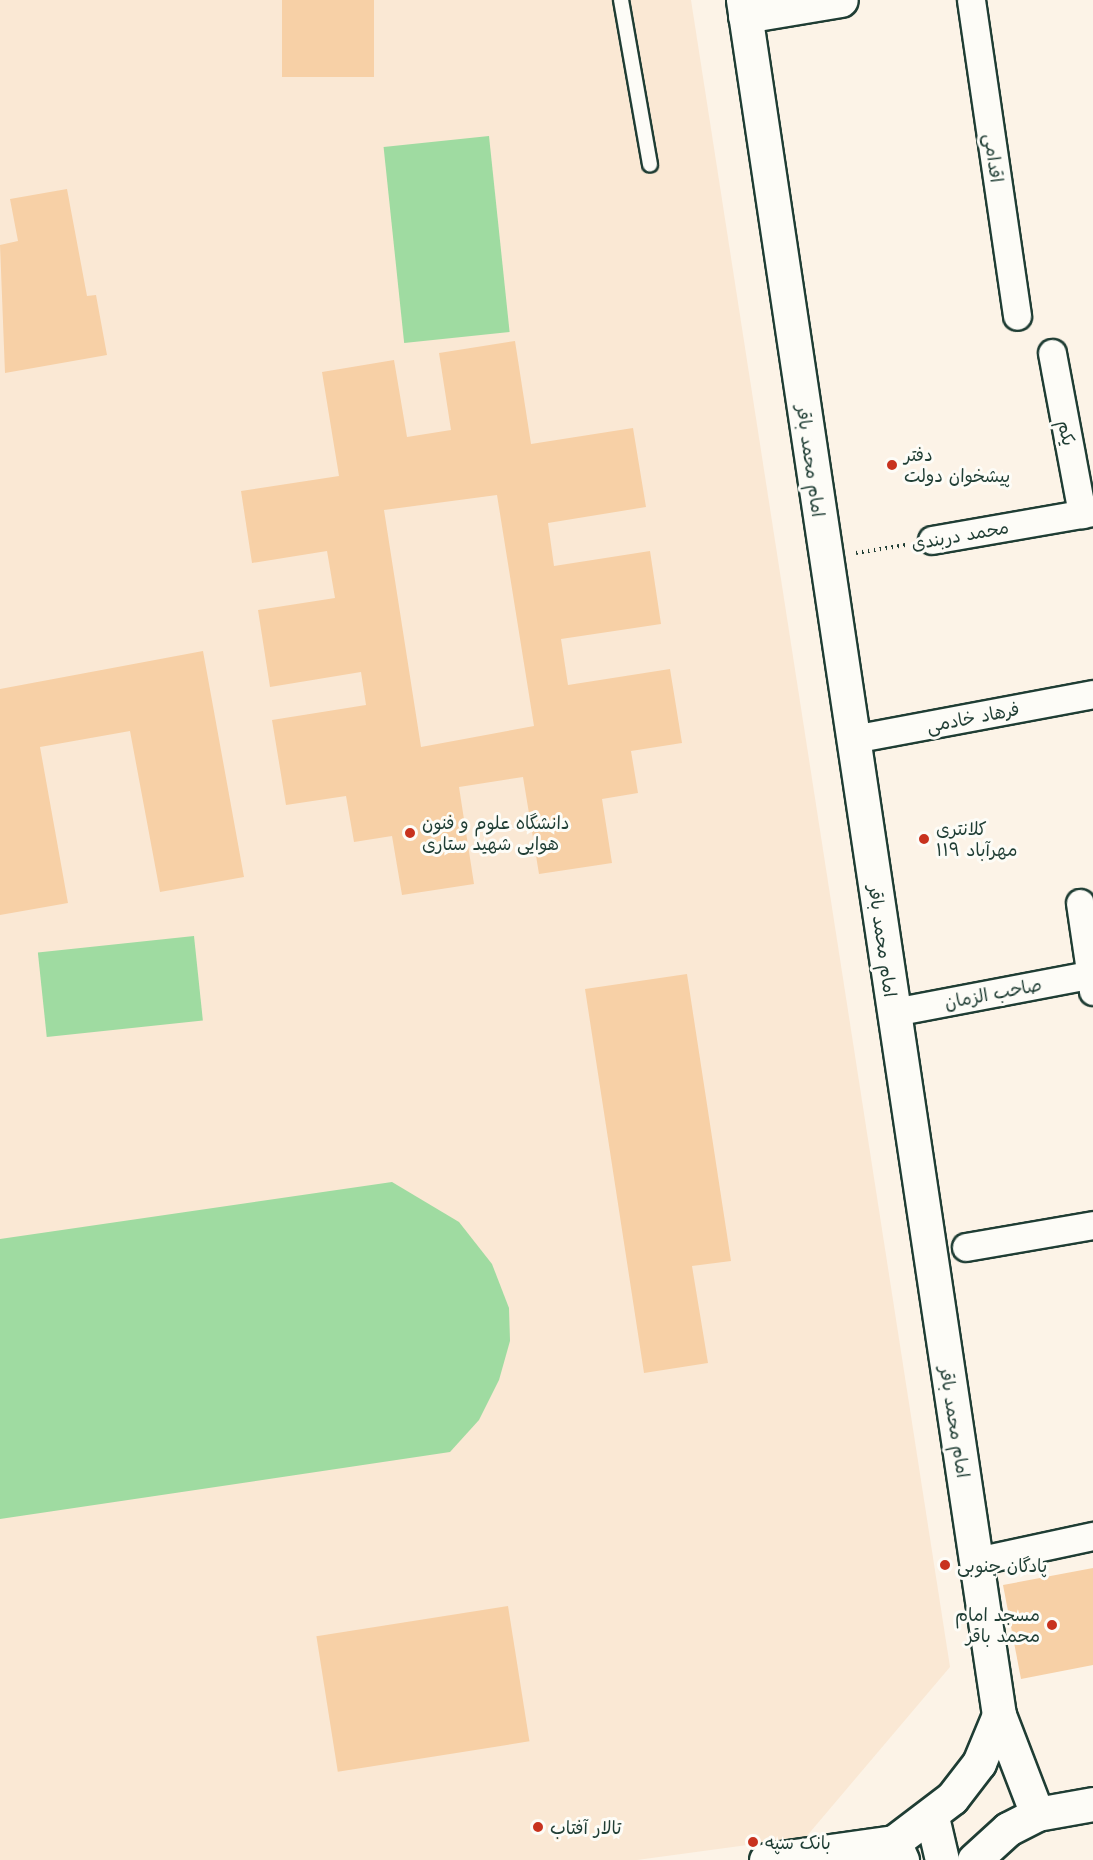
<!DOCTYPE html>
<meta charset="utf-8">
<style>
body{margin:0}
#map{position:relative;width:1093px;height:1860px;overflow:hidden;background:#fcf3e7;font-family:Mali,"Playpen Sans Arabic",sans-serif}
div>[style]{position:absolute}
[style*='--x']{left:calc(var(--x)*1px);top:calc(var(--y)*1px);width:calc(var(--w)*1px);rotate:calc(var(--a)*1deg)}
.built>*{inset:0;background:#fae8d4}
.green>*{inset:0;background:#9fdba1;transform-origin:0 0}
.building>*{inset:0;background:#f7d0a6;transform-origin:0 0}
.path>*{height:4px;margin-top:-2px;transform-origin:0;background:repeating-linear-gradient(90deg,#1f3d34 0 1.5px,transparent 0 6px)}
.roads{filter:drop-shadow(2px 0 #1f3d34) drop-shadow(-2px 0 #1f3d34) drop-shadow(0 2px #1f3d34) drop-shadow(0 -2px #1f3d34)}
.service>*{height:14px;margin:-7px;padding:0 7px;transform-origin:7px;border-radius:7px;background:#fdfcf7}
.minor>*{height:27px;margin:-13.5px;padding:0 13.5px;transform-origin:13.5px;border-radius:13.5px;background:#fdfcf7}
.tertiary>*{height:33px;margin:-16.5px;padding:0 16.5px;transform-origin:16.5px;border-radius:16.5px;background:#fdfcf7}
.secondary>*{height:33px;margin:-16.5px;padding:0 16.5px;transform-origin:16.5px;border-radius:16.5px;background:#fdfcf7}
.dots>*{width:16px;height:16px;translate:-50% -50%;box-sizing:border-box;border:3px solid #fdfcf7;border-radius:50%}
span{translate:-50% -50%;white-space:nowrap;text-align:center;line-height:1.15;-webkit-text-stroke:6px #fdfcf7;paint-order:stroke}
.street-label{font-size:18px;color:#1f3d34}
.poi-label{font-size:18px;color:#1f3d34}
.left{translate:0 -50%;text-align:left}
.right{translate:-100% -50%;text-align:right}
</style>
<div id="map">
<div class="built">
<div style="clip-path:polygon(0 0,691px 0,950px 1667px,806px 1837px,637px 1860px,0 1860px)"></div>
</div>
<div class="green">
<div style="left:489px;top:136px;width:197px;height:106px;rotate:84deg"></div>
<div style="left:194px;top:936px;width:85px;height:157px;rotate:84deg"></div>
<div style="clip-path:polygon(392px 1182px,459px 1222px,492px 1264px,509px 1308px,510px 1341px,499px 1380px,479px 1420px,450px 1452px,0 1519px,0 1239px)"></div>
</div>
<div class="building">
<div style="left:282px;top:0;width:92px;height:77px"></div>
<div style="clip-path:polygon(67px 189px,87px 296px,96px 295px,107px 355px,5px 373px,0 245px,18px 241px,10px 199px)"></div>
<div style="clip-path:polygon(evenodd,515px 341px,531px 444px,633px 428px,646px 507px,548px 523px,554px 566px,650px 551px,661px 624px,561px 639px,568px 685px,670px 669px,682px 743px,631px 751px,638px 793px,602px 799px,612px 863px,539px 874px,523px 777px,459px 787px,474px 884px,402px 895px,392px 836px,354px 842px,346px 796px,286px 805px,272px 720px,366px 705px,361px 672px,270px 687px,258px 610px,335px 598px,327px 551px,252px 563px,241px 491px,339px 476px,322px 372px,394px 360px,407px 437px,451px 430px,439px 353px,515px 341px,497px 495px,534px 726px,421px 747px,384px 510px,497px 495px)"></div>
<div style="clip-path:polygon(203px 651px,244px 877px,160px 892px,130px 731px,40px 747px,68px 903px,0 915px,0 689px)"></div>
<div style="clip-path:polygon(687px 974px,731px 1261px,692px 1266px,708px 1363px,644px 1373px,585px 989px)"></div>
<div style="clip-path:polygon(1093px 1568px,1093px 1665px,1021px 1679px,1003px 1585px)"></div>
<div style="left:508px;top:1606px;width:137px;height:194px;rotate:81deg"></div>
</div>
<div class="path">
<div style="--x:856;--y:553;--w:50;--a:-9.3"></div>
</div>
<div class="roads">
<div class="service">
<div style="--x:621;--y:0;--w:167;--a:80"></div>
</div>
<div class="minor">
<div style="--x:971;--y:0;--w:319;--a:81.7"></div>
<div style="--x:1052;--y:353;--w:164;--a:79.4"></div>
<div style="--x:932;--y:540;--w:163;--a:-9.9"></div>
<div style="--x:853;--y:739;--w:244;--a:-10.6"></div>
<div style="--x:1080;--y:903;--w:89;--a:81.6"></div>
<div style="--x:894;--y:1012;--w:203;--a:-10.8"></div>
<div style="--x:966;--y:1247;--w:129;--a:-9.8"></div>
<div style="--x:976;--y:1561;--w:120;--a:-12.1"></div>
</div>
<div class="tertiary">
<div style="--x:745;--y:16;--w:97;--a:-9.5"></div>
<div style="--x:766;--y:1860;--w:129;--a:-8"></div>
<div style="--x:974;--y:1860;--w:46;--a:-42.4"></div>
<div style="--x:1008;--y:1829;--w:33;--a:-27"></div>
<div style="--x:1037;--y:1814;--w:57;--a:-10.1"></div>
</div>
<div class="secondary">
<div style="--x:743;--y:0;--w:1734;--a:81.51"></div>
<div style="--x:999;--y:1715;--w:52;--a:112.6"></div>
<div style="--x:979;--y:1763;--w:44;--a:127.6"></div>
<div style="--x:952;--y:1798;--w:73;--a:142.8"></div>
<div style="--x:894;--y:1842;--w:20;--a:66"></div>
<div style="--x:999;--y:1715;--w:106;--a:69"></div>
<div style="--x:932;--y:1817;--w:44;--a:76.9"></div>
</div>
</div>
<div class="dots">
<div style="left:892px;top:465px;background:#c8321e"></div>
<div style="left:410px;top:833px;background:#c8321e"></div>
<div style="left:924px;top:839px;background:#c8321e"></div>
<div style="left:945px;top:1565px;background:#c8321e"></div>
<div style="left:1052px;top:1625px;background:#c8321e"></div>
<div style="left:538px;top:1827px;background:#c8321e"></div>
<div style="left:753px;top:1842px;background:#c8321e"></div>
</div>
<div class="street-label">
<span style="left:994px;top:158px;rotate:82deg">اقدامی</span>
<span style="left:1067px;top:433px;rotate:79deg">یکم</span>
<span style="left:811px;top:461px;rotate:82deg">امام محمد باقر</span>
<span style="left:960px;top:535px;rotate:-10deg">محمد دربندی</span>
<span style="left:973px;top:717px;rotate:-11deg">فرهاد خادمی</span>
<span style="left:883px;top:941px;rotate:82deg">امام محمد باقر</span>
<span style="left:993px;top:993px;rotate:-11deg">صاحب الزمان</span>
<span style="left:955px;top:1422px;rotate:81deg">امام محمد باقر</span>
</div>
<div class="poi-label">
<span class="left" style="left:904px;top:465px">دفتر<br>پیشخوان دولت</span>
<span class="left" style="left:422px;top:833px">دانشگاه علوم و فنون<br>هوایی شهید ستاری</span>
<span class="left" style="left:936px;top:839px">کلانتری<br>۱۱۹ مهرآباد</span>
<span class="left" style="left:957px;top:1565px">پادگان جنوبی</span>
<span class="right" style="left:1040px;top:1625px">مسجد امام<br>محمد باقر</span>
<span class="left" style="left:550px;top:1827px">تالار آفتاب</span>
<span class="left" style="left:765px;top:1842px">بانک سپه</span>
</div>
</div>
